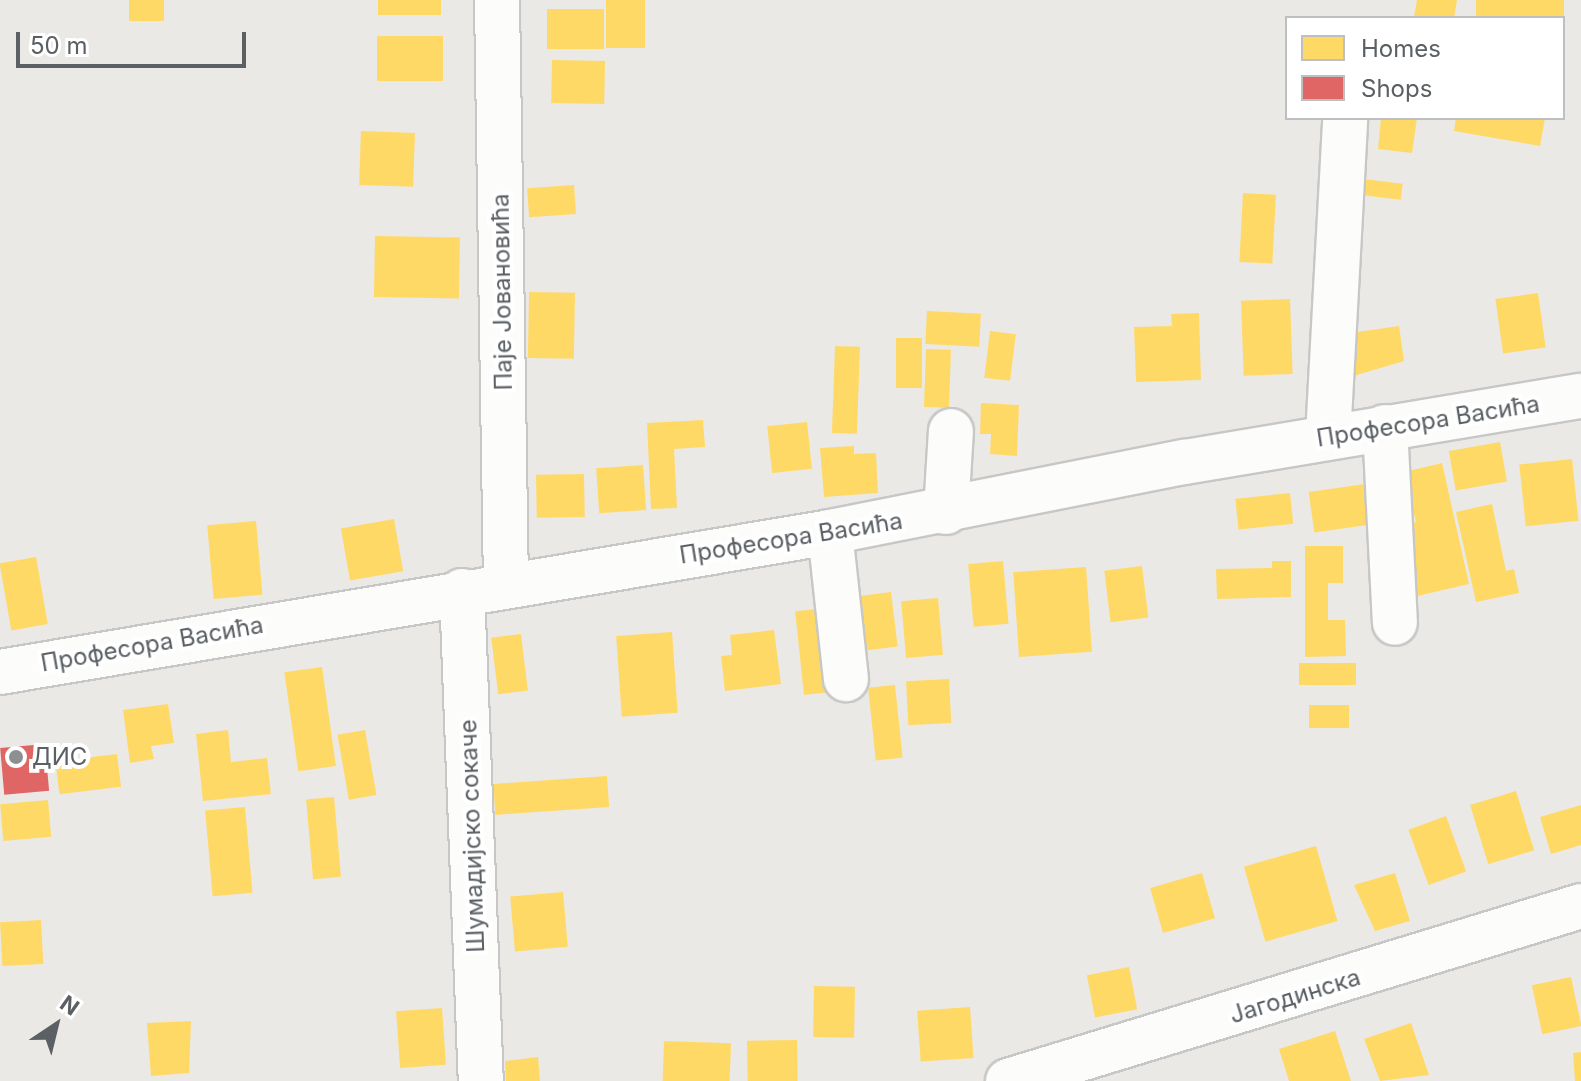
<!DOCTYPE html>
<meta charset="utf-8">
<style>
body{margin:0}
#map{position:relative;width:1581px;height:1081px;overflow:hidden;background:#ebe9e6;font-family:Inter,sans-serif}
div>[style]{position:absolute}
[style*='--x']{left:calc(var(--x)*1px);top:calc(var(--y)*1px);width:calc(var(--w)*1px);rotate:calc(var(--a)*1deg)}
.homes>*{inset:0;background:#ffd966;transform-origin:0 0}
.shops>*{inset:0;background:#e06666;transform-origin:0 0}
.roads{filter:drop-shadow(2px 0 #c7c7c7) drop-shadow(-2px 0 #c7c7c7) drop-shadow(0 2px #c7c7c7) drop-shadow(0 -2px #c7c7c7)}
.minor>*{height:44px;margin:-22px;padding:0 22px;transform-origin:22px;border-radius:22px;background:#fcfcfb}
.dots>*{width:22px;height:22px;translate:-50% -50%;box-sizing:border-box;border:4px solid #fff;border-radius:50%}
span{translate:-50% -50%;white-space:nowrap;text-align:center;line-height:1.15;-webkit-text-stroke:8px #fff;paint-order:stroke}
.street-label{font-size:24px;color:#5b6064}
.poi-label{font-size:24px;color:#5b6064}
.left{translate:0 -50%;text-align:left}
.legend{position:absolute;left:1285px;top:16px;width:280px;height:104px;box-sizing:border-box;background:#fff;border:2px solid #bdbfc1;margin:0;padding:10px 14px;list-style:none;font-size:24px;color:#5b6064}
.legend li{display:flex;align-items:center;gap:16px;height:40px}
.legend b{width:40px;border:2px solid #bdbfc1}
.north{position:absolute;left:16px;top:985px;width:80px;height:80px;-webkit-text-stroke:6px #fff;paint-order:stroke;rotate:35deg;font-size:22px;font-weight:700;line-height:32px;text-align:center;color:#5b6064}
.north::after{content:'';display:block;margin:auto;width:28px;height:36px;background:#5b6064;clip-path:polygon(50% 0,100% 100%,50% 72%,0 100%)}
.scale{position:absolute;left:16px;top:32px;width:230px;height:36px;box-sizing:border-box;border:4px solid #5b6064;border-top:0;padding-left:10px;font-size:24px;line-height:28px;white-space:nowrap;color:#5b6064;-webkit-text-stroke:6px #fff;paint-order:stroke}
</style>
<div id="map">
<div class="homes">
<div style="left:129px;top:0;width:35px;height:21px"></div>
<div style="left:378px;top:0;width:63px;height:15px"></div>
<div style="left:606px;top:0;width:39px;height:48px"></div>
<div style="clip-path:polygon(1417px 0,1457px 0,1454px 18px,1414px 17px)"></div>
<div style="left:1476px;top:0;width:88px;height:18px"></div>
<div style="left:547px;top:9px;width:57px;height:40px"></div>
<div style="left:377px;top:36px;width:66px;height:45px"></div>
<div style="left:552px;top:60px;width:53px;height:43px;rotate:1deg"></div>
<div style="clip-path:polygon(1381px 118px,1417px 118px,1412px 153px,1378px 149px)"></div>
<div style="clip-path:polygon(1456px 118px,1545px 118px,1540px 146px,1454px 131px)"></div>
<div style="left:361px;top:131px;width:54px;height:54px;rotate:2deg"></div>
<div style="left:1363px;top:179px;width:40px;height:16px;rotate:7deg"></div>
<div style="left:574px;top:185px;width:29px;height:47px;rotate:86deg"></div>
<div style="left:1243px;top:193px;width:33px;height:69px;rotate:3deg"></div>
<div style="left:375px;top:236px;width:85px;height:61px;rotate:1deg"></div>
<div style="left:529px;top:292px;width:46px;height:66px;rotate:1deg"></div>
<div style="left:1538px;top:293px;width:55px;height:43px;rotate:82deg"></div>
<div style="left:1290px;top:299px;width:75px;height:49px;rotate:88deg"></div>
<div style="left:927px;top:311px;width:54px;height:33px;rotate:3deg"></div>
<div style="clip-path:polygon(1199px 313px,1201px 380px,1136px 382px,1134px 327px,1172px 326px,1171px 314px)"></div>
<div style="clip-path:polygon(1399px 326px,1404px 361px,1350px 377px,1343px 334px)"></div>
<div style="left:990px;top:331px;width:26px;height:47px;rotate:7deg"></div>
<div style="left:896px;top:338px;width:26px;height:50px"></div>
<div style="left:835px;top:346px;width:25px;height:87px;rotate:2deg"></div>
<div style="left:926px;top:349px;width:25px;height:58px;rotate:2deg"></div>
<div style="clip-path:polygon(981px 403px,1019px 405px,1017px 456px,990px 454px,991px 434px,980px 434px)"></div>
<div style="clip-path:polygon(703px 420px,705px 447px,674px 449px,677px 508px,651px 509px,647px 423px)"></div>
<div style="left:807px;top:422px;width:47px;height:40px;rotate:84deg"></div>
<div style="left:1500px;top:442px;width:40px;height:52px;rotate:80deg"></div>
<div style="clip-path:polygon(854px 446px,854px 454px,876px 453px,878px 493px,824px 497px,820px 448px)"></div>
<div style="left:1572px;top:459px;width:62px;height:53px;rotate:84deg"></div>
<div style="clip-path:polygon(1442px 463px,1469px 584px,1413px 597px,1397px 526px,1416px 522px,1404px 472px)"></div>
<div style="left:643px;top:465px;width:45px;height:47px;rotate:86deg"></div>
<div style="left:584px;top:474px;width:43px;height:48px;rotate:89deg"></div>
<div style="left:1372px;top:483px;width:41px;height:64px;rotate:82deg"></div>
<div style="left:1290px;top:493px;width:31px;height:55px;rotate:84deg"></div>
<div style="clip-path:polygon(1492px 504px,1506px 571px,1514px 569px,1519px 593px,1476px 602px,1456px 512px)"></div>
<div style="left:394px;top:519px;width:53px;height:54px;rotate:80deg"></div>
<div style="left:256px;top:521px;width:74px;height:49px;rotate:85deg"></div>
<div style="clip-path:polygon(1305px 546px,1343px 546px,1343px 583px,1328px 583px,1328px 620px,1345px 620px,1346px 656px,1305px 657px)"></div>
<div style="left:36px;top:557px;width:68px;height:37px;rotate:80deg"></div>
<div style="left:1003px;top:561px;width:63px;height:35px;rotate:85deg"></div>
<div style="clip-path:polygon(1272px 561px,1291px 561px,1291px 597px,1217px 599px,1216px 569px,1272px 568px)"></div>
<div style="left:1142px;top:566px;width:52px;height:38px;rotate:83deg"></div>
<div style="left:1086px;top:567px;width:85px;height:73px;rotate:86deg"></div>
<div style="left:891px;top:592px;width:55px;height:36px;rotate:83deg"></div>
<div style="left:938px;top:598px;width:57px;height:37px;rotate:85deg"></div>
<div style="left:827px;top:608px;width:84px;height:32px;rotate:84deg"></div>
<div style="clip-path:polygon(774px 630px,781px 684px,725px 691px,721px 656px,732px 655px,730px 635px)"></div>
<div style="left:672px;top:632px;width:81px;height:56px;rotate:86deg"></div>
<div style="left:521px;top:634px;width:57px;height:30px;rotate:83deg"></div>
<div style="left:1299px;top:663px;width:57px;height:22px"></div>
<div style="left:322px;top:667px;width:100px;height:38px;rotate:82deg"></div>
<div style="left:949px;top:679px;width:44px;height:43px;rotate:87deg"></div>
<div style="left:895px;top:685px;width:73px;height:27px;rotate:84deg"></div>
<div style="clip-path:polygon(168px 704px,174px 743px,151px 746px,154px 759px,130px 763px,123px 710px)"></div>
<div style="left:1309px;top:705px;width:40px;height:23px"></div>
<div style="clip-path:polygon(228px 730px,231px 762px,267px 758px,271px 794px,203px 801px,196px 734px)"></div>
<div style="left:365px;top:730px;width:66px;height:28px;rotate:80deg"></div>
<div style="left:117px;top:754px;width:33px;height:62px;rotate:83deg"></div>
<div style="left:607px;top:776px;width:31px;height:114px;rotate:86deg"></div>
<div style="left:1516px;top:791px;width:62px;height:48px;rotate:73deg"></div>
<div style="left:334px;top:797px;width:80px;height:28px;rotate:85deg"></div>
<div style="left:48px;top:800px;width:37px;height:48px;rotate:85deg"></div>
<div style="clip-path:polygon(1581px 805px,1581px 845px,1551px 854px,1540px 817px)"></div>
<div style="left:245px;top:807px;width:86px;height:40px;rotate:85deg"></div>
<div style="left:1446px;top:816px;width:59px;height:40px;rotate:70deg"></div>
<div style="left:1316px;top:846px;width:78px;height:75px;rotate:74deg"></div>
<div style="left:1202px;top:873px;width:47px;height:54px;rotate:74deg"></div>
<div style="clip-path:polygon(1395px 873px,1410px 921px,1375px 931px,1354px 885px)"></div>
<div style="left:563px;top:892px;width:55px;height:53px;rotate:85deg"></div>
<div style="left:41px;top:920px;width:44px;height:41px;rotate:87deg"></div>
<div style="left:1129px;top:967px;width:43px;height:43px;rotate:79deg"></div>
<div style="left:1571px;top:977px;width:50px;height:40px;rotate:78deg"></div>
<div style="left:814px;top:986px;width:41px;height:51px;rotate:1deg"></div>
<div style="left:970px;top:1007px;width:51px;height:53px;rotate:86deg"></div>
<div style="left:442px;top:1008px;width:57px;height:46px;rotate:86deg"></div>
<div style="clip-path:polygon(191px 1021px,189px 1073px,151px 1076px,147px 1023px)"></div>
<div style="clip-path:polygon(1411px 1023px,1429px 1075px,1380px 1081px,1364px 1039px)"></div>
<div style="clip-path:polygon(1335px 1031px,1351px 1081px,1289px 1081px,1279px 1049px)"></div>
<div style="left:797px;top:1040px;width:41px;height:50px;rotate:89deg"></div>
<div style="left:664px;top:1041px;width:67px;height:40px;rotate:2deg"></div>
<div style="clip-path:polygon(1581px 1052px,1581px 1081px,1575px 1081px,1573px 1053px)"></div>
<div style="clip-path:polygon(538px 1057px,540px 1081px,506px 1081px,505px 1061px)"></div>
</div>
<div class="shops">
<div style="left:45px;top:744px;width:47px;height:45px;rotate:85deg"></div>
</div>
<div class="roads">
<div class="minor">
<div style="--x:497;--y:0;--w:584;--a:89.12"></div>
<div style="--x:1385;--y:427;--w:196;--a:87.1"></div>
<div style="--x:1328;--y:437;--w:319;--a:-86.9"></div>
<div style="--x:946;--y:512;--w:81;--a:-86.5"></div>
<div style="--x:830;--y:532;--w:148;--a:83.8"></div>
<div style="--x:462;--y:591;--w:490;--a:87.8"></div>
<div style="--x:0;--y:672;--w:842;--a:-9.57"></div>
<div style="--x:830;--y:532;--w:362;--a:-11.2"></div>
<div style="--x:1185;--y:462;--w:401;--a:-9.5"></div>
<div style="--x:1008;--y:1081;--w:599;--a:-16.98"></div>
</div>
</div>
<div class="dots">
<div style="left:16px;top:757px;background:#8d9092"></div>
</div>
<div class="street-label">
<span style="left:502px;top:292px;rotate:-91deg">Паје Јовановића</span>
<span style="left:1428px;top:421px;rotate:-9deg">Професора Васића</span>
<span style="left:791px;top:538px;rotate:-9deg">Професора Васића</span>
<span style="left:152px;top:644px;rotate:-10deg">Професора Васића</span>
<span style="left:472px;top:836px;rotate:-92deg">Шумадијско сокаче</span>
<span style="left:1295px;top:996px;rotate:-17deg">Јагодинска</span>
</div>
<div class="poi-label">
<span class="left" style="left:32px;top:757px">ДИС</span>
</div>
<ul class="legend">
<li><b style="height:22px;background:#ffd966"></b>Homes</li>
<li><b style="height:22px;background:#e06666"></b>Shops</li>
</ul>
<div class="north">N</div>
<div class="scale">50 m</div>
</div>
